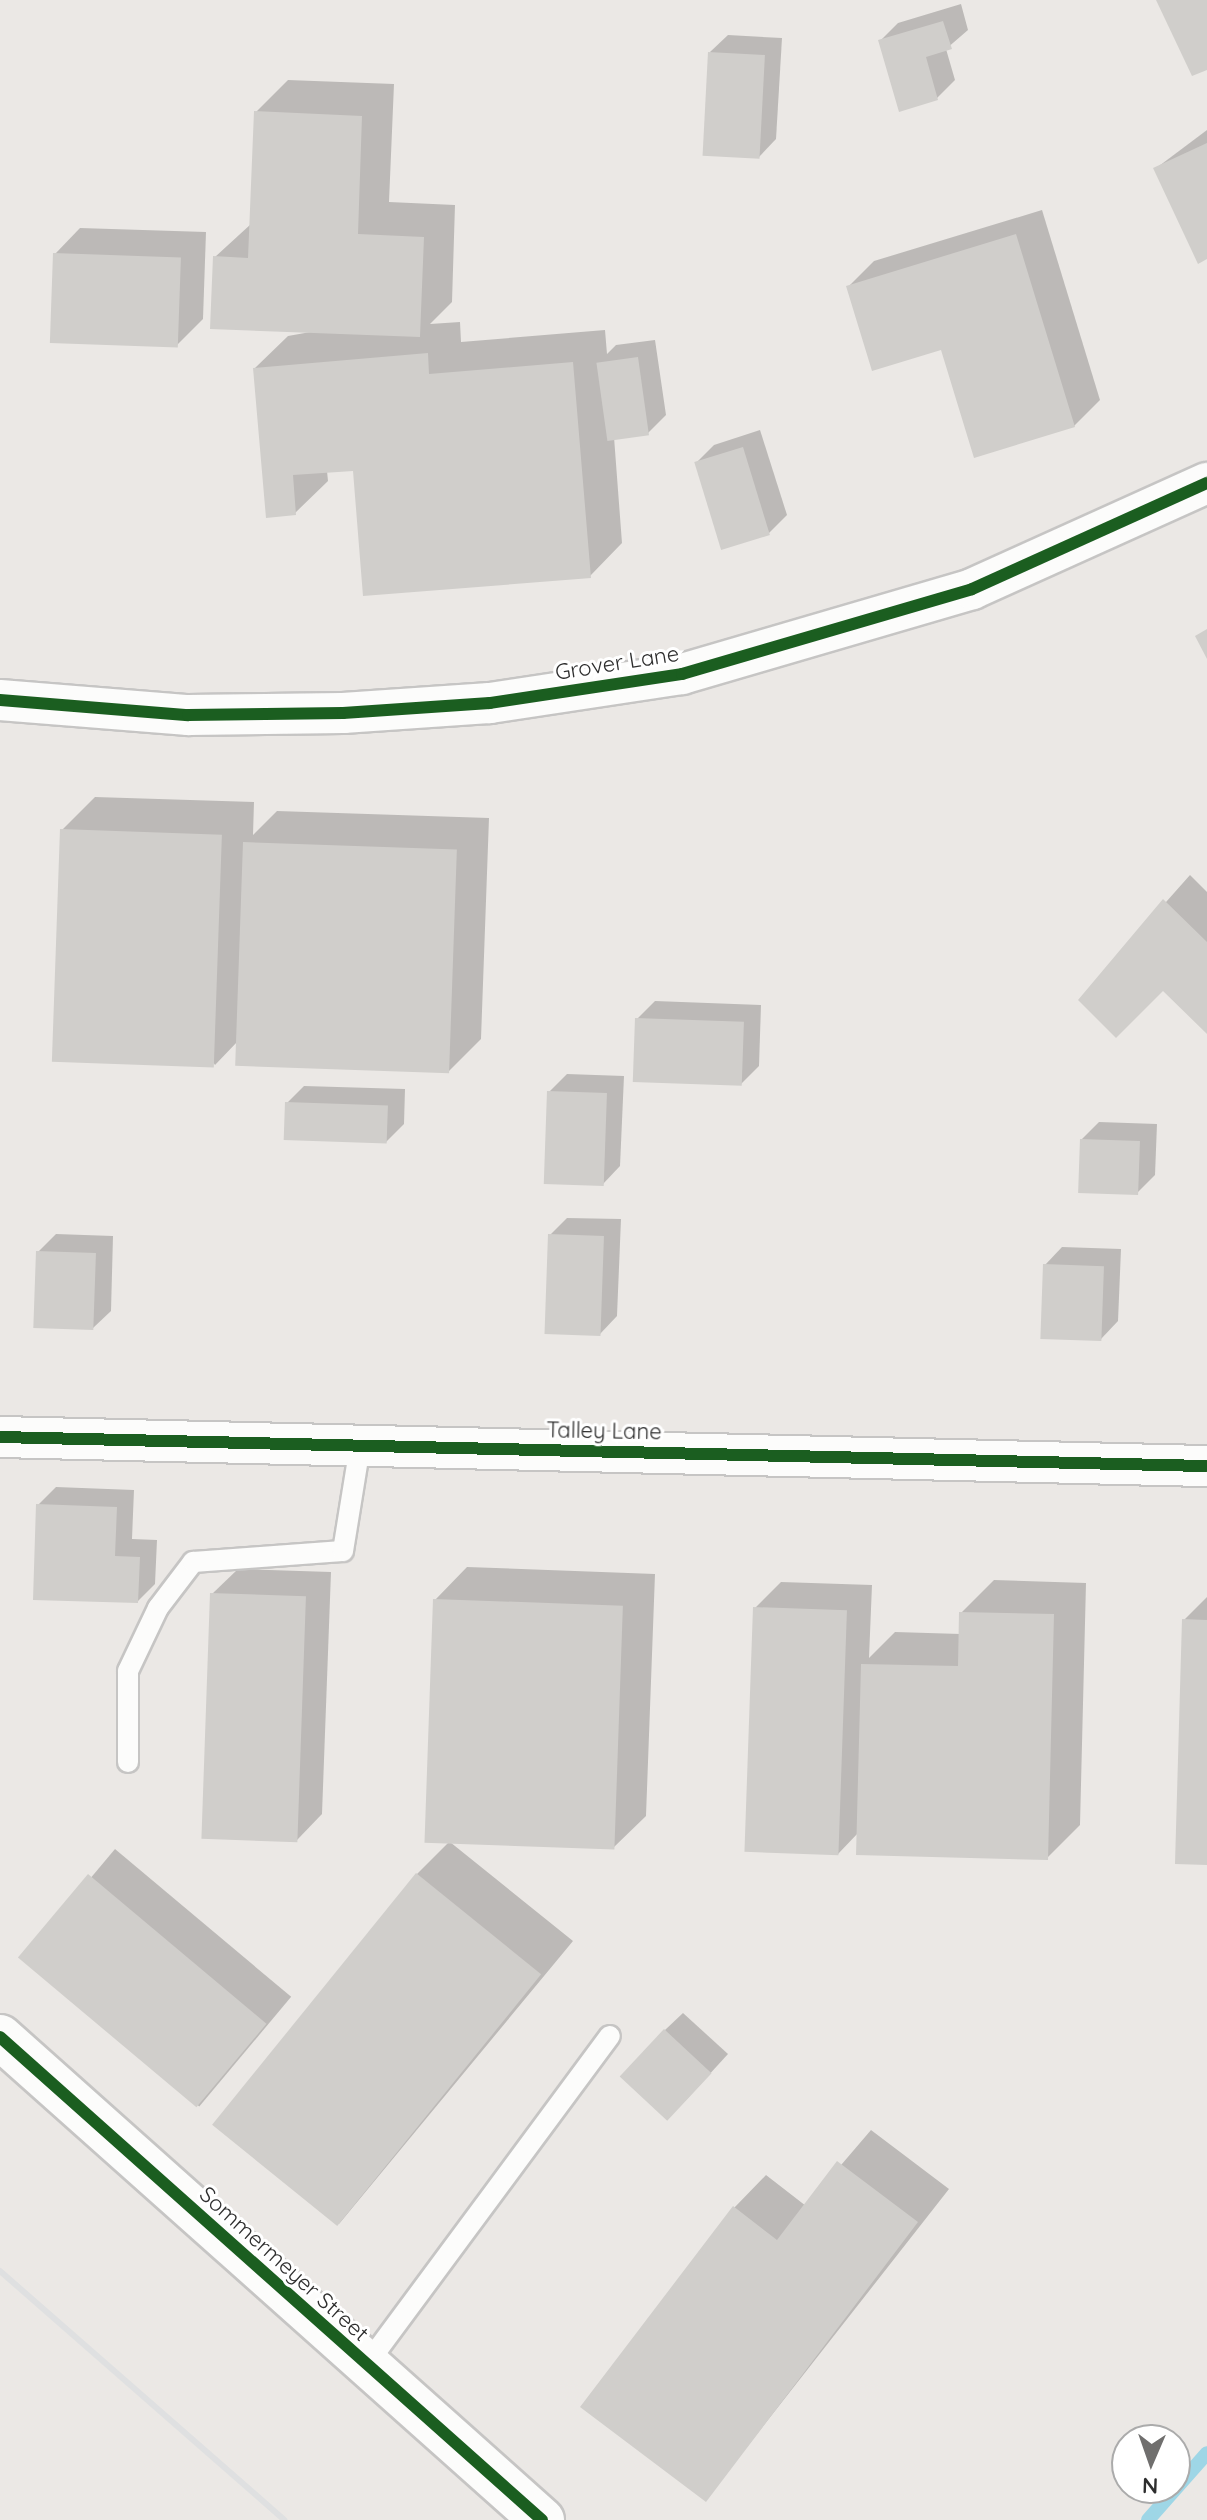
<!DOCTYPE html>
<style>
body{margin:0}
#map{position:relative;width:1207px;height:2520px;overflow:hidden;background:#ebe8e5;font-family:Quicksand,sans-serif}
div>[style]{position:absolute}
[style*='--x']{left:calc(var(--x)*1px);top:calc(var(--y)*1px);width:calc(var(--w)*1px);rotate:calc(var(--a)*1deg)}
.shadow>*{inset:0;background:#0003;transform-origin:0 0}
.stream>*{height:14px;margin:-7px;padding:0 7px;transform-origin:7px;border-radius:7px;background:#9ed6e6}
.building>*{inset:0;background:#d0cecb;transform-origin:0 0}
.roads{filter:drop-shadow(2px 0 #c6c5c4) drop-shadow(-2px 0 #c6c5c4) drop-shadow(0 2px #c6c5c4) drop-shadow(0 -2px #c6c5c4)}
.lane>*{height:20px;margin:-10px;padding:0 10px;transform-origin:10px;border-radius:10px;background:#fcfcfb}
.street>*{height:40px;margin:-20px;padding:0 20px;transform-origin:20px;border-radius:20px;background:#fcfcfb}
.secondary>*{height:44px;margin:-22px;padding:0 22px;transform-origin:22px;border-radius:22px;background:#fcfcfb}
.rail>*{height:6px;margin:-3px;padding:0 3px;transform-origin:3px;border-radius:3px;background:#dfe0e1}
.cycleway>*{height:12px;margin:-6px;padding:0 6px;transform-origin:6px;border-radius:6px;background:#1b5e20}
span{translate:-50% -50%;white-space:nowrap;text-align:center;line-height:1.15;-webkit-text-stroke:6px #fff;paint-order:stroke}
.street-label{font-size:22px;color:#2e2e2e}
.north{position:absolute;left:1111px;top:2424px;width:80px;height:80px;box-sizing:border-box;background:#fff;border:2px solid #ababab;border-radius:50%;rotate:182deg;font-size:22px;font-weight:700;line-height:32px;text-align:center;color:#2e2e2e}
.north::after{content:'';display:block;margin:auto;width:28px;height:36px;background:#706f6e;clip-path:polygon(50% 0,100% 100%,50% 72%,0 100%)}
</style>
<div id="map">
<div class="shadow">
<div style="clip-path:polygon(961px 4px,968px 30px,946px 49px,955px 80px,937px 98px,880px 41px,898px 23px)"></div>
<div style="clip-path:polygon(728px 35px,782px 38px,776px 139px,759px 157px,710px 52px)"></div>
<div style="clip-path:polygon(288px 80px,394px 84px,389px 202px,455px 205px,452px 302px,430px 324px,460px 322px,461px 342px,605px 330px,607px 354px,616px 345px,655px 340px,666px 415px,648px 433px,614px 437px,622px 543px,590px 576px,355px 468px,327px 471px,328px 481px,295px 513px,255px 368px,288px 336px,316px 331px,215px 257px,251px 224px,256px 112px)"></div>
<div style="clip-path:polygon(1207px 130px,1207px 257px,1155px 169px)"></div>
<div style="clip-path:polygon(1042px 210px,1100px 400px,1074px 426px,849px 286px,874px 261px)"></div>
<div style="clip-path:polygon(80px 228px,206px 232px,203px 319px,177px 345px,55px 254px)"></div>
<div style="clip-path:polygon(760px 430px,787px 515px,769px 533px,696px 463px,714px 445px)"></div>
<div style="clip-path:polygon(95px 797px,254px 802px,253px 835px,277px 811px,489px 818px,481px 1039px,449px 1071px,238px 1041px,215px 1065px,62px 830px)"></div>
<div style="clip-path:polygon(1190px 875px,1207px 892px,1207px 1031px,1163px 988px,1080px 999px)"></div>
<div style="clip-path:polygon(655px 1001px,761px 1005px,759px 1066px,741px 1084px,637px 1019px)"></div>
<div style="clip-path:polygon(567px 1074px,624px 1076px,620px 1166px,603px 1184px,549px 1092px)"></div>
<div style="clip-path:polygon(304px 1086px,405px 1089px,404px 1124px,386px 1142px,287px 1103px)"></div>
<div style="clip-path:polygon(1099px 1122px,1157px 1124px,1155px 1175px,1137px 1193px,1081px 1140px)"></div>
<div style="clip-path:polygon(567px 1218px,621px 1219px,617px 1316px,600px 1334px,550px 1235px)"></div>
<div style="clip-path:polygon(56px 1234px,113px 1236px,111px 1311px,93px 1328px,38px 1252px)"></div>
<div style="clip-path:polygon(1062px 1247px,1121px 1249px,1118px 1321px,1101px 1339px,1045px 1265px)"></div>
<div style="clip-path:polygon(56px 1487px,134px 1490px,132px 1539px,157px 1540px,155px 1584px,138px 1601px,38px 1505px)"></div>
<div style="clip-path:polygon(467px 1567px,655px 1574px,646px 1816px,613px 1848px,450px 1842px,573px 1941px,339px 2224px,417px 1874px,449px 1842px,435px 1600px)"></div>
<div style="clip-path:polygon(238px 1569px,331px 1572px,322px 1814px,297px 1840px,212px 1594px)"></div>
<div style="clip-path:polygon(994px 1580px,1086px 1583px,1080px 1825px,1047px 1858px,859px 1832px,838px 1854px,755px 1608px,781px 1582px,872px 1585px,869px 1658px,895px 1632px,961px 1634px,961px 1613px)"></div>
<div style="clip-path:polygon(1207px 1597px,1207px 1863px,1184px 1620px)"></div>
<div style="left:115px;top:1849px;width:230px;height:143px;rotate:40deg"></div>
<div style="clip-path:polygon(683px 2013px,728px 2054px,685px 2101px,665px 2030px)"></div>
<div style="clip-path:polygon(871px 2130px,949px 2189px,706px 2499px,734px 2208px,766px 2175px,806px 2206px)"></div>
</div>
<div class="stream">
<div style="--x:1148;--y:2520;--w:89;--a:-48.6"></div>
</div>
<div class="building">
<div style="clip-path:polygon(1156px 0,1207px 0,1207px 70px,1192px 76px)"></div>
<div style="clip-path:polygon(943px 21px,952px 49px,926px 57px,938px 100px,899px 112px,878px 40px)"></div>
<div style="left:708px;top:52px;width:57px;height:104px;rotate:3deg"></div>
<div style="clip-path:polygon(254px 111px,362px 116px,358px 234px,424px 237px,420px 337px,210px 329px,213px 256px,248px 258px)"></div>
<div style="clip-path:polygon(1207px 143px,1207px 259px,1198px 264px,1153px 168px)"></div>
<div style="clip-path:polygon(1016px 234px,1075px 427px,974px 458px,941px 350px,872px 371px,846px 286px)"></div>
<div style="left:53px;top:253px;width:128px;height:90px;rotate:2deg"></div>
<div style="clip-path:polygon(428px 353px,429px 374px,573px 362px,591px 578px,363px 596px,353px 471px,293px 475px,296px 515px,266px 518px,253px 368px)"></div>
<div style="left:638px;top:357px;width:79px;height:42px;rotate:82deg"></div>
<div style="left:743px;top:447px;width:92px;height:51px;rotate:73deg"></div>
<div style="clip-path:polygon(1207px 629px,1207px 659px,1195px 636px)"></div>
<div style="left:60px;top:829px;width:162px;height:233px;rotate:2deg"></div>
<div style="left:243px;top:842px;width:214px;height:224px;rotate:2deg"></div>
<div style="clip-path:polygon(1163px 899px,1207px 942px,1207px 1034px,1163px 991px,1116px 1038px,1078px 1000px)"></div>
<div style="left:635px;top:1018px;width:109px;height:64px;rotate:2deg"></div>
<div style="left:547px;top:1091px;width:60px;height:93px;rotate:2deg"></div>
<div style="left:285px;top:1102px;width:103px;height:38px;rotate:2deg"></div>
<div style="left:1080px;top:1139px;width:60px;height:54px;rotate:2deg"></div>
<div style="left:548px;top:1234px;width:56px;height:100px;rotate:2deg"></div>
<div style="left:36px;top:1251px;width:60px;height:77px;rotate:2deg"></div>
<div style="left:1043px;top:1264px;width:61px;height:75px;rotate:2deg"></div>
<div style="clip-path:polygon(36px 1504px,117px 1507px,115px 1556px,140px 1557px,138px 1603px,33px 1600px)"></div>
<div style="left:210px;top:1593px;width:96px;height:246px;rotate:2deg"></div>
<div style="left:433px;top:1599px;width:190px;height:244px;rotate:2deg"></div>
<div style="left:753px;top:1607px;width:94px;height:245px;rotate:2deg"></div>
<div style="clip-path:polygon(959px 1612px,1054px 1614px,1048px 1860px,856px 1855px,861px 1664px,958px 1666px)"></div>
<div style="clip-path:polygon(1182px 1619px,1207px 1620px,1207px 1865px,1175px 1864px)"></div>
<div style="left:416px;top:1873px;width:161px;height:324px;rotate:39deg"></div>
<div style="left:88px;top:1874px;width:233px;height:109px;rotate:40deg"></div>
<div style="left:664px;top:2029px;width:65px;height:65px;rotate:43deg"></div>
<div style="clip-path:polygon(837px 2161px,918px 2222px,706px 2502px,580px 2407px,733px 2206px,777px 2240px)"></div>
</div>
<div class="roads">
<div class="lane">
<div style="--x:128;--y:1762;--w:91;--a:-90"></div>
<div style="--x:128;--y:1671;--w:70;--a:-64.5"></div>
<div style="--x:158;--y:1608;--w:58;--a:-52.7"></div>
<div style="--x:193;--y:1562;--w:150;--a:-4.2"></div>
<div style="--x:343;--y:1551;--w:106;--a:-80.8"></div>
<div style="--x:367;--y:2364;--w:408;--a:-53.5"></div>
</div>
<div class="street">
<div style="--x:0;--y:700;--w:189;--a:4.6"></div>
<div style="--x:188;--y:715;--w:155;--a:-0.7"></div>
<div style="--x:343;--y:713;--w:147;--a:-3.9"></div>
<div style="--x:490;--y:703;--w:194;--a:-8.6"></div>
<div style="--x:682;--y:674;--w:302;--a:-16.3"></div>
<div style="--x:972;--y:589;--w:258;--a:-24.3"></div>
<div style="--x:0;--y:1437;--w:1207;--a:1.38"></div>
</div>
<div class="secondary">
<div style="--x:0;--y:2037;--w:726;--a:41.71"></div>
</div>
</div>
<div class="rail">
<div style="--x:0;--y:2271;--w:378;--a:41.2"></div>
</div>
<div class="cycleway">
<div style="--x:0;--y:700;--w:189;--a:4.6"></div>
<div style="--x:188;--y:715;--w:155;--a:-0.7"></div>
<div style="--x:343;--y:713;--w:147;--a:-3.9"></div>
<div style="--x:490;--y:703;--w:194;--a:-8.6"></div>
<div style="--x:682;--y:674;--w:302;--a:-16.3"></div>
<div style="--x:972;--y:589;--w:258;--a:-24.3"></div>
<div style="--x:0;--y:1437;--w:1207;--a:1.38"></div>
<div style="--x:0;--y:2037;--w:726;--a:41.71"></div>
</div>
<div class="street-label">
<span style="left:617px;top:663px;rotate:-9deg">Grover Lane</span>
<span style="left:604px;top:1431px;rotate:1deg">Talley Lane</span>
<span style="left:284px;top:2264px;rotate:42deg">Sommermeyer Street</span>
</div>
<div class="north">N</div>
</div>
